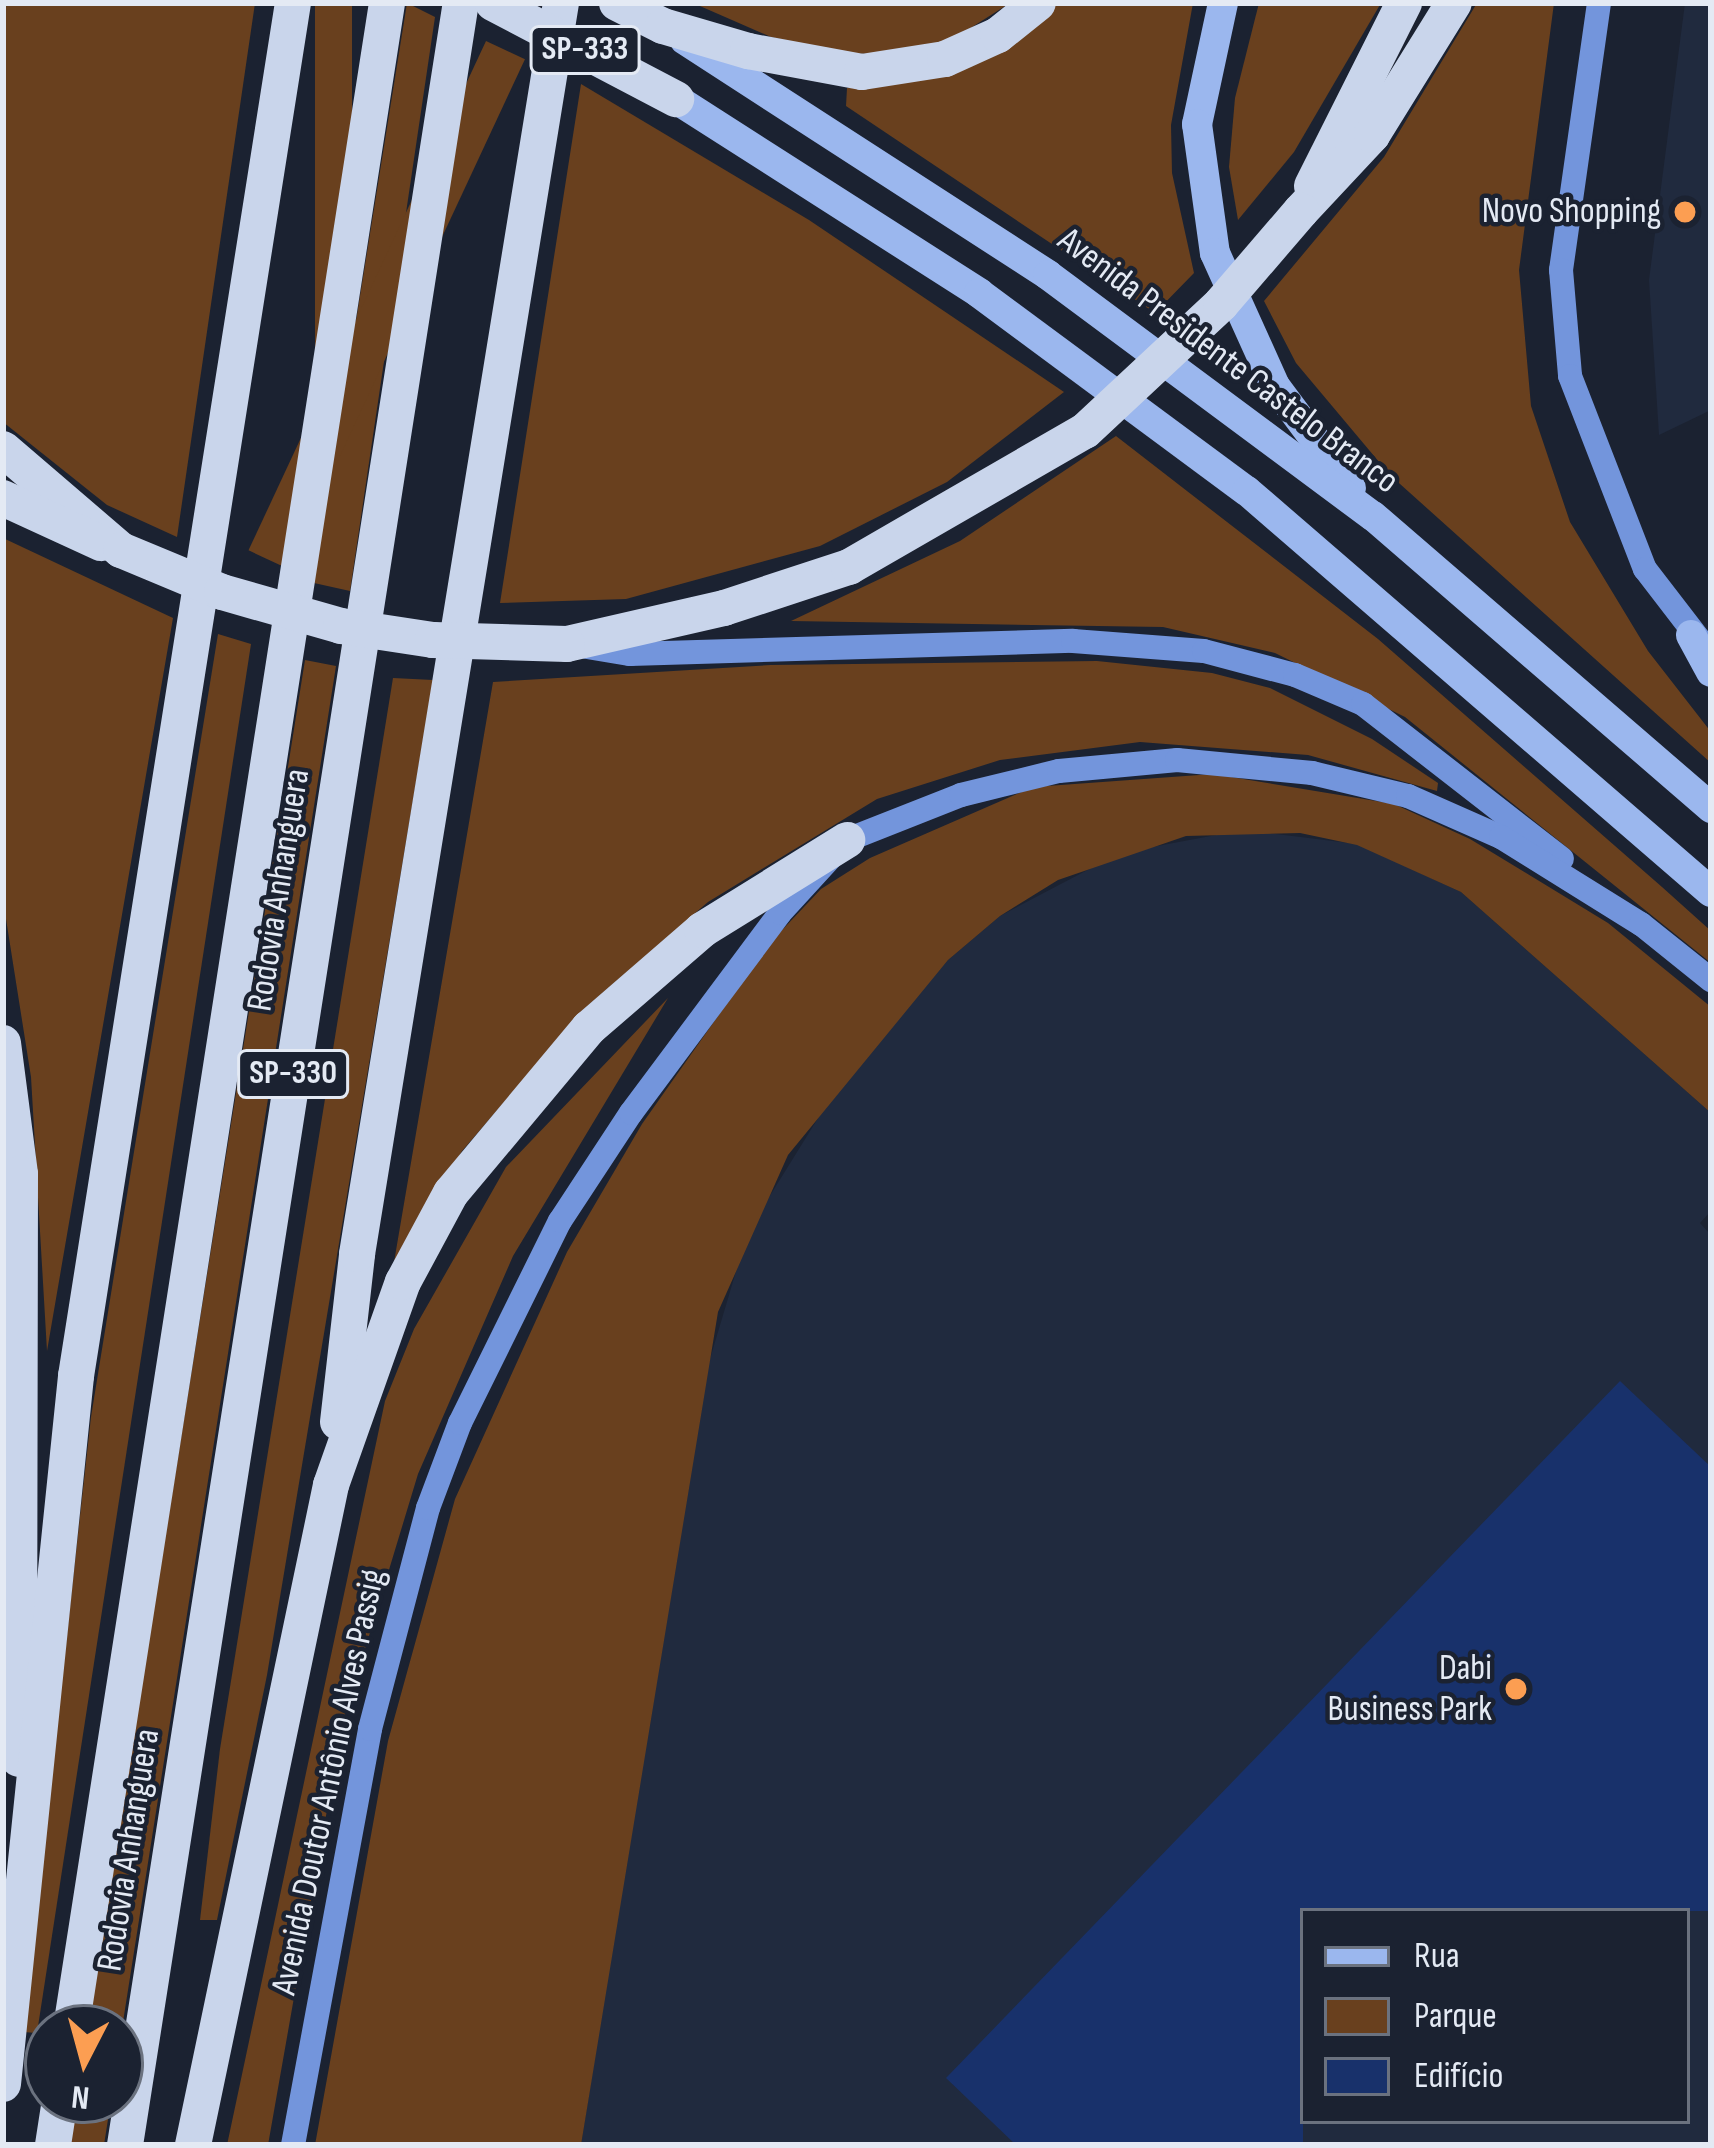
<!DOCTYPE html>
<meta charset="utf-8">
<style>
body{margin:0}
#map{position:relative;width:1714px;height:2148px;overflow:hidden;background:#1b2231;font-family:"Sofia Sans Condensed",sans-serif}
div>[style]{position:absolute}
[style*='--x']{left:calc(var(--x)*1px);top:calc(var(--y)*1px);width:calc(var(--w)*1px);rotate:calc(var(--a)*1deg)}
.built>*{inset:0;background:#202a3e}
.green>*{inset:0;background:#69401e;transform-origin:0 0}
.building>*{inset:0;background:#18316b}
.secondary>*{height:24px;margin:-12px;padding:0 12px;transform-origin:12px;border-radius:12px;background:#7395dc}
.primary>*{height:30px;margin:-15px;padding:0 15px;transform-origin:15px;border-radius:15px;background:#9bb7ee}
.highway>*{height:36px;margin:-18px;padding:0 18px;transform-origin:18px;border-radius:18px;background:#c9d5eb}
.highway-bridge>*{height:36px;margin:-18px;padding:0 18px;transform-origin:18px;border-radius:18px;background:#c9d5eb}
.dots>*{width:33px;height:33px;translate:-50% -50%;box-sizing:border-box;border:6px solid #1b2231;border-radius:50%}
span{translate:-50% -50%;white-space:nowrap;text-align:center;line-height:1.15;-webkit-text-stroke:9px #1b2231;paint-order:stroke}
.shield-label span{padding:3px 9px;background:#1b2231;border:3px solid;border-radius:9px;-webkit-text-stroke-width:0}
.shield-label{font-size:33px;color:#e4eaf4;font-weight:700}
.poi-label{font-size:36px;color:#e4eaf4}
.right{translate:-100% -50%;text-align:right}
.street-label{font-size:36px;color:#e4eaf4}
.frame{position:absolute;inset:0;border:6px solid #e4eaf4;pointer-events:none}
.legend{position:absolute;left:1300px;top:1908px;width:390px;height:216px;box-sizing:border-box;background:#1b2231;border:3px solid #6b727f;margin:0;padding:15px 21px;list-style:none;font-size:36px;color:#e4eaf4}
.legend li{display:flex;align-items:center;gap:24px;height:60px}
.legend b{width:60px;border:3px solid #6b727f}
.north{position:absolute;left:24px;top:2004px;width:120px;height:120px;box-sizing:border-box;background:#1b2231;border:3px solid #6b727f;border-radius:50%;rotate:186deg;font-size:33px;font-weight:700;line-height:48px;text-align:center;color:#e4eaf4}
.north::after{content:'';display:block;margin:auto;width:42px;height:54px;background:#fc9e52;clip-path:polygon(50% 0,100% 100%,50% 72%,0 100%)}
</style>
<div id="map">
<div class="built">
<div style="clip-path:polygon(1685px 3px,1711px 3px,1711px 410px,1659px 435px,1649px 280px)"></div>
<div style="clip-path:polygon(evenodd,1243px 830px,1357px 844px,1461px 892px,1711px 1113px,1711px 1211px,1700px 1223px,1711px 1235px,1711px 2145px,581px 2145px,699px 1396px,748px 1231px,838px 1086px,948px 960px,1000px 916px,1120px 853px,1243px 830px,1303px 1911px,1687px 1911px,1687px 2121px,1303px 2121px,1303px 1911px)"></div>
</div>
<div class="green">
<div style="clip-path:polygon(3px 3px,255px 3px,177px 537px,107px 505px,3px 422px)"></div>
<div style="left:315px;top:3px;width:37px;height:558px"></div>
<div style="clip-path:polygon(407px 3px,435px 17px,350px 591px,314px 583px)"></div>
<div style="clip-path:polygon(693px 3px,1010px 3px,950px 41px,898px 53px,849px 54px,771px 37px)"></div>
<div style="clip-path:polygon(1056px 3px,1193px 3px,1171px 125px,1172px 173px,1194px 273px,1155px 313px,846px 106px,847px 88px,937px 77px,1016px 39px)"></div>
<div style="clip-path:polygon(1259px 3px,1381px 3px,1294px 152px,1238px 220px,1229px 167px,1235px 98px)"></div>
<div style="clip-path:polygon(1477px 3px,1554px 3px,1519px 270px,1531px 406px,1570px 522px,1648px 651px,1711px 732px,1711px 763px,1390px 475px,1296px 363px,1264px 301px,1384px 157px)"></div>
<div style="left:486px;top:41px;width:43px;height:562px;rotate:25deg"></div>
<div style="clip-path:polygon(581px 84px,809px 220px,1064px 392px,947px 482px,820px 546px,626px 599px,500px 603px)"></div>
<div style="clip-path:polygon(1116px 436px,1378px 639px,1662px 887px,1711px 931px,1711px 963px,1405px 717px,1275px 653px,1163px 627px,791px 621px,960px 541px)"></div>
<div style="clip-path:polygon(3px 538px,173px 618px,47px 1351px,31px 1077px,3px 900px)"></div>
<div style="clip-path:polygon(218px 634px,251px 644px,37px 2033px,23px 2032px,91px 1417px)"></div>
<div style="clip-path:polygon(305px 660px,336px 666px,120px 2041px,120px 2028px,87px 2028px)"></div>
<div style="clip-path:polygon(1097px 661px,1212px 673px,1270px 688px,1372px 739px,1438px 783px,1437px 791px,1308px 755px,1140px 742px,1000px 760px,877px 799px,708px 902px,584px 1009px,462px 1151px,393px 1268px,493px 682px,771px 665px)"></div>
<div style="clip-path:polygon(393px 678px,433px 680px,267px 1675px,217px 1920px,200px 1920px,220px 1749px)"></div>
<div style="clip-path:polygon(1213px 774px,1394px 804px,1470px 839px,1608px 923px,1711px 1007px,1711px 1113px,1461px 892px,1357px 845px,1300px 833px,1186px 836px,1058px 880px,1000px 916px,948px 960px,788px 1155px,718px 1312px,581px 2145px,315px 2145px,388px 1741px,455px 1499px,567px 1252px,642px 1124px,768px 945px,821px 889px,870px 858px,1033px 787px)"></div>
<div style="clip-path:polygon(668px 998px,513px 1256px,418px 1474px,342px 1725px,268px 2145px,227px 2145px,385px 1401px,414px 1329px,506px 1167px)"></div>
<div style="clip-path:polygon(76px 2100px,111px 2100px,104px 2145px,69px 2145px)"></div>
</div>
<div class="building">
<div style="clip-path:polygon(1620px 1381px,1711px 1467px,1711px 1911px,1303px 1911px,1303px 2145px,1016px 2145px,946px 2078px)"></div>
</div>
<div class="secondary">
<div style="--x:1599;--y:3;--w:270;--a:98.1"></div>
<div style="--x:1561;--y:270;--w:106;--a:85.1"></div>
<div style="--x:1570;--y:376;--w:207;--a:68.8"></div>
<div style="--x:1645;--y:569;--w:98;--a:52.4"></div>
<div style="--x:587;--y:647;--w:44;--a:9.2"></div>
<div style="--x:630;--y:654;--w:443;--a:-1.7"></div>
<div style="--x:1073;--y:641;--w:131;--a:4.4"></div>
<div style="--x:1204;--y:651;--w:94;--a:14.8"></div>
<div style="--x:1295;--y:675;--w:74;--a:23.1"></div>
<div style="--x:1363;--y:704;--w:252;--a:37.9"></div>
<div style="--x:293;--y:2145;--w:423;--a:-79.5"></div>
<div style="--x:370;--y:1729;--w:228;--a:-75.3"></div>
<div style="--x:428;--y:1508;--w:91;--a:-69.4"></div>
<div style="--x:460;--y:1423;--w:225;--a:-63.7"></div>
<div style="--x:560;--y:1221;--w:129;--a:-56.7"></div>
<div style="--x:631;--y:1113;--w:249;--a:-53.3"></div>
<div style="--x:780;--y:913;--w:99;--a:-47.5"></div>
<div style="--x:847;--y:840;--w:123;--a:-21.5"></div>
<div style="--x:961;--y:795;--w:101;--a:-13.8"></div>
<div style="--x:1059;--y:771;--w:119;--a:-5.3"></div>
<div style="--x:1177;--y:760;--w:136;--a:5.5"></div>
<div style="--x:1312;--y:773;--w:99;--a:13.5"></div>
<div style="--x:1408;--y:796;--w:102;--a:23.8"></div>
<div style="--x:1501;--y:837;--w:165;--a:31.9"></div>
<div style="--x:1641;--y:924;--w:90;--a:38.7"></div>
</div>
<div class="primary">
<div style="--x:1223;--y:3;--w:124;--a:102.1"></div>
<div style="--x:1197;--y:124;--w:130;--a:82.1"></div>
<div style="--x:1215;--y:253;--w:146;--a:65.7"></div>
<div style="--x:1275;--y:386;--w:127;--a:53.3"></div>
<div style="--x:685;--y:40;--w:432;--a:32.9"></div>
<div style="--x:1048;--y:275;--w:405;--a:36.6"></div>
<div style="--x:1373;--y:516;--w:447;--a:40.8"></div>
<div style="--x:676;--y:99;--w:360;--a:32.6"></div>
<div style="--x:979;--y:293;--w:333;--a:36.5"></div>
<div style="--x:1247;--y:491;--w:613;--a:40.83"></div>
<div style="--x:1691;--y:635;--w:42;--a:61.6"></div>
</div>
<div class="highway">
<div style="--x:617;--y:3;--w:51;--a:26.6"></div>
<div style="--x:663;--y:26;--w:89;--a:16.4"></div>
<div style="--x:748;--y:51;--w:116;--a:10.4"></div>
<div style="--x:862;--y:72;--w:84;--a:-8.9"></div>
<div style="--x:945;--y:59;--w:58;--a:-24.4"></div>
<div style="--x:998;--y:35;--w:51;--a:-38.7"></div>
<div style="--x:1312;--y:186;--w:205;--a:-63.3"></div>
<div style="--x:1301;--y:211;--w:104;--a:-46.9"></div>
<div style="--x:1372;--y:135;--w:155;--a:-58.2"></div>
<div style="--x:3;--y:449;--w:155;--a:40.6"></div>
<div style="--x:3;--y:498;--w:108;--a:24.7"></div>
<div style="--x:567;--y:644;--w:161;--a:-12.9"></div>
<div style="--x:724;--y:608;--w:132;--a:-18.2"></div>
<div style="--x:849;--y:567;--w:272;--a:-30"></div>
<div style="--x:3;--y:1043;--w:132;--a:82.6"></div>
<div style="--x:20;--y:1174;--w:585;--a:90.1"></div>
<div style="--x:338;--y:1422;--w:169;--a:-83.5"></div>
<div style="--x:357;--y:1254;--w:1268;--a:-80.74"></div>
<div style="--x:71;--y:2028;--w:2050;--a:-81.13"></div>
<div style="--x:3;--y:2084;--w:712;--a:-84.11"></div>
<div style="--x:76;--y:1376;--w:1390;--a:-81.02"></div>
<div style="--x:53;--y:2145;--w:46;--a:-81.2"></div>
<div style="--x:125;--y:2145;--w:2168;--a:-81.09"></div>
<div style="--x:193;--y:2145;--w:674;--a:-78.19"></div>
<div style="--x:331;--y:1485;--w:215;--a:-70.5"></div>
<div style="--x:403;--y:1282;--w:101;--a:-61.7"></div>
<div style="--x:451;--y:1193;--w:215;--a:-50.1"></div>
<div style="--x:589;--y:1028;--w:150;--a:-40.9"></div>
<div style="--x:702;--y:930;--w:171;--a:-31.8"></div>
</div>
<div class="highway-bridge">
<div style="--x:493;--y:3;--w:207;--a:27.7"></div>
<div style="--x:1085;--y:431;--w:186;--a:-43"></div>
<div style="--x:1221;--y:304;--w:123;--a:-49.3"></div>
<div style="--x:121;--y:550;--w:109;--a:22.6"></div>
<div style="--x:222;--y:592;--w:124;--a:15.9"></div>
<div style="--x:341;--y:626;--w:93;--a:8.7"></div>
<div style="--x:433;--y:640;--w:134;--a:1.7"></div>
</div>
<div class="dots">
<div style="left:1685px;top:212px;background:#fc9e52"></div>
<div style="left:1516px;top:1689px;background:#fc9e52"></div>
</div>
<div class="shield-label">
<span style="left:585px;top:50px">SP-333</span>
<span style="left:293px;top:1074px">SP-330</span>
</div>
<div class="poi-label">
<span class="right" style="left:1661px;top:212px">Novo Shopping</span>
<span class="right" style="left:1492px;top:1689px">Dabi<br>Business Park</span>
</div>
<div class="street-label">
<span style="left:1228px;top:361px;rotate:37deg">Avenida Presidente Castelo Branco</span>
<span style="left:279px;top:890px;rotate:-81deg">Rodovia Anhanguera</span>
<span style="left:329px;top:1782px;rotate:-78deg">Avenida Doutor Antônio Alves Passig</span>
<span style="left:129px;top:1850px;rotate:-81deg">Rodovia Anhanguera</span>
</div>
<div class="frame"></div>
<ul class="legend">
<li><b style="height:15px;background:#9bb7ee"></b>Rua</li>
<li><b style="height:33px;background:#69401e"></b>Parque</li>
<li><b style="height:33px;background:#18316b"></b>Edifício</li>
</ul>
<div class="north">N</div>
</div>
